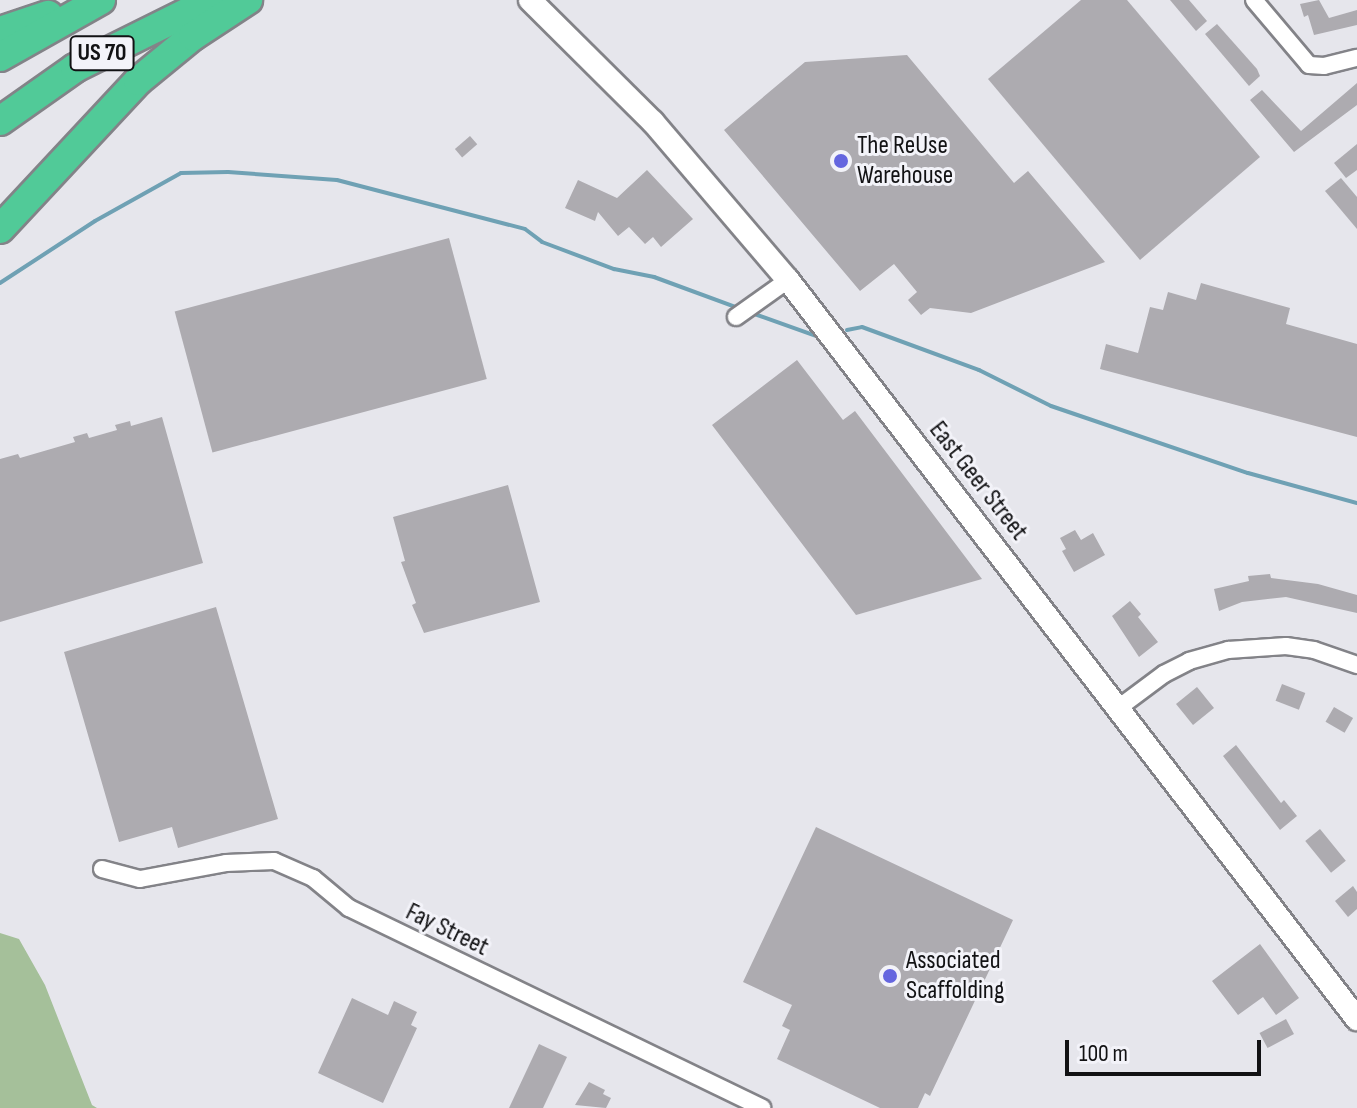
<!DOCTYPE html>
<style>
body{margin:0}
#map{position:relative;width:1357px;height:1108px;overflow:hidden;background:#e6e6ec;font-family:"Sofia Sans Condensed",sans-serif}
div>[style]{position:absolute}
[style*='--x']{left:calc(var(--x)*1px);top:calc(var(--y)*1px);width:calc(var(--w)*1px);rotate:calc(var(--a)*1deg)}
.forest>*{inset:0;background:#a5c09a}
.stream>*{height:4px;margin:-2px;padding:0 2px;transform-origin:2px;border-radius:2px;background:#6fa1b4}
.building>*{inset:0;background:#adabb0;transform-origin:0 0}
.roads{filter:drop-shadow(2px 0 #838388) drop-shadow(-2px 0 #838388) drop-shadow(0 2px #838388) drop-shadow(0 -2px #838388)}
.street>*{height:16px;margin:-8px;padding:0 8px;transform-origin:8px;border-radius:8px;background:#fff}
.secondary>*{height:22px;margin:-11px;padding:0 11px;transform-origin:11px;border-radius:11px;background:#fff}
.highway>*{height:28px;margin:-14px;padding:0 14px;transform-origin:14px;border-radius:14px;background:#51ca98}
.dots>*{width:22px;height:22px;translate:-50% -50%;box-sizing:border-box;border:4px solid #f3f3f9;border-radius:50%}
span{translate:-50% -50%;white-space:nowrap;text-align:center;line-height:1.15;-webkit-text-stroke:6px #f3f3f9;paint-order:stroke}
.shield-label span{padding:2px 6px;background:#f3f3f9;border:2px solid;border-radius:6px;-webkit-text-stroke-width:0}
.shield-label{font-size:24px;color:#121214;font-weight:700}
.poi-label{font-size:26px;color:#121214}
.left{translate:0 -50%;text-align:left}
.street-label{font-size:26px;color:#121214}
.scale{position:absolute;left:1065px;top:1040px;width:196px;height:36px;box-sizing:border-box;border:4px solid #121214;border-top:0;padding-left:10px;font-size:24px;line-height:28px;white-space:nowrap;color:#121214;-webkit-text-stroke:6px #f3f3f9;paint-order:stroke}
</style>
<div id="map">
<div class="forest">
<div style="clip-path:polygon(0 933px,19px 939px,45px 985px,92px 1105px,97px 1108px,0 1108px)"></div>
</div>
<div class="stream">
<div style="--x:0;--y:283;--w:113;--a:-33.1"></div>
<div style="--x:95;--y:221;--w:98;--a:-29.2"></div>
<div style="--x:181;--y:173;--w:47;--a:-1.2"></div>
<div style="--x:228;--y:172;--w:109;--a:4.2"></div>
<div style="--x:337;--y:180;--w:194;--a:14.6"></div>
<div style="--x:525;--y:229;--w:21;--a:37"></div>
<div style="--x:542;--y:242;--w:77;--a:20.6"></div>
<div style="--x:614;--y:269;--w:41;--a:11.3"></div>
<div style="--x:654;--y:277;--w:93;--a:20.2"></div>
<div style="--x:749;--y:312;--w:74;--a:19.7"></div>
<div style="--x:847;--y:330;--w:15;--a:-11"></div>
<div style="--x:862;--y:327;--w:125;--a:20.2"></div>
<div style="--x:979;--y:370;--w:80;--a:26.6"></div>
<div style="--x:1051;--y:406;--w:208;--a:18.8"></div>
<div style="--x:1248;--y:473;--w:113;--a:15.4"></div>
</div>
<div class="building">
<div style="clip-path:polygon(1081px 0,1127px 0,1260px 157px,1140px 260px,988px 79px)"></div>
<div style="clip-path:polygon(1170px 0,1189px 0,1207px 21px,1196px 31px)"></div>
<div style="clip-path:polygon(1319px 0,1329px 18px,1357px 10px,1357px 25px,1314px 35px,1308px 15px,1304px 17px,1300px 4px)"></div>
<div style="clip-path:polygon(1217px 24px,1257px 69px,1260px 76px,1249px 86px,1205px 34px)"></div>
<div style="clip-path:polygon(907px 55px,1014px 183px,1028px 171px,1105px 262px,971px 313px,930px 308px,921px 315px,908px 300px,917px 292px,894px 264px,860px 291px,724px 130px,805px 62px)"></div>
<div style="clip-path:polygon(1357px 83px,1357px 105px,1294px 152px,1250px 100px,1262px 90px,1301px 131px)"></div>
<div style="left:470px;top:136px;width:11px;height:20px;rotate:49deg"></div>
<div style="clip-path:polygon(1357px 144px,1357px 170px,1346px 178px,1334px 163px)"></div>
<div style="clip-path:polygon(647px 170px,693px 219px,661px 247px,653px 237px,645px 244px,629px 227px,618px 236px,598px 212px,595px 221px,565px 208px,578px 180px,617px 198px)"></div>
<div style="clip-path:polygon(1341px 178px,1357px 197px,1357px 229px,1325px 191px)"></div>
<div style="left:449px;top:238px;width:146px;height:284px;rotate:75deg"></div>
<div style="clip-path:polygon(1201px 283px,1290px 308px,1286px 324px,1357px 344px,1357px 437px,1100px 369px,1106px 344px,1138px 353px,1150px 307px,1163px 310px,1168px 292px,1196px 300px)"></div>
<div style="clip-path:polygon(797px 360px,843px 420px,855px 411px,982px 579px,856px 615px,712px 425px)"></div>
<div style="clip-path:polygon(162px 417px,203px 563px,0 622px,0 459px,18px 454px,20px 458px,75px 442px,73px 437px,87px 433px,89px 438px,117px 430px,115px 425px,130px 421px,131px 426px)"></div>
<div style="clip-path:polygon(508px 485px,540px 602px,424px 633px,412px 605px,416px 603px,401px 562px,405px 561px,393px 517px)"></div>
<div style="clip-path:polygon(1075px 530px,1081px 540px,1093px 533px,1105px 555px,1074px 572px,1062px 551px,1066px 549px,1060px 538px)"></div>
<div style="clip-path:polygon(1270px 574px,1271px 578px,1318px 584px,1357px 595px,1357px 613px,1286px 597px,1242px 602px,1219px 611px,1214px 589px,1249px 581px,1248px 576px)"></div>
<div style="clip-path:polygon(1130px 601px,1141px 614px,1138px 617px,1158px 642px,1139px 657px,1112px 616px)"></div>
<div style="clip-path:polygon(216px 607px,278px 819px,178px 848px,172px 827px,119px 842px,64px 652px)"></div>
<div style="left:1282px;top:684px;width:25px;height:18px;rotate:21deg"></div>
<div style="left:1197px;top:687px;width:27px;height:27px;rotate:51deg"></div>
<div style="left:1334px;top:707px;width:22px;height:17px;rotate:30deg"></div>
<div style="clip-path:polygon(1236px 745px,1281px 803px,1284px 800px,1297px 816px,1280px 830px,1223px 756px)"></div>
<div style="clip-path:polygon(816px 827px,1013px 920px,930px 1096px,925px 1093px,918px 1108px,880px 1108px,777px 1059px,790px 1030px,782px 1026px,792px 1005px,743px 982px)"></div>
<div style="left:1320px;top:829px;width:41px;height:19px;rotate:51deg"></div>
<div style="clip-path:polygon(1353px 886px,1357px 892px,1357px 909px,1348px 917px,1335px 901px)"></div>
<div style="clip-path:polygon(1260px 944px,1299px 998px,1276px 1015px,1263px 997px,1238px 1015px,1212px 981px)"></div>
<div style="clip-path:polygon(352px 998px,388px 1015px,394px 1001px,417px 1012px,411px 1025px,417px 1028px,383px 1103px,318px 1073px)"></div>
<div style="left:1286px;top:1019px;width:17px;height:30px;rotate:62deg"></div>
<div style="clip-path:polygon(539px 1044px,567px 1057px,543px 1108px,509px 1108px)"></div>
<div style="clip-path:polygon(589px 1082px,605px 1090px,603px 1094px,611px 1098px,606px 1108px,575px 1105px)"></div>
</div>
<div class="roads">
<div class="street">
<div style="--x:1254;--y:0;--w:85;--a:49.8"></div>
<div style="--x:1309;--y:65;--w:15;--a:4"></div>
<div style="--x:1324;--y:66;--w:34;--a:-14"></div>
<div style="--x:736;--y:317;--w:64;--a:-35.4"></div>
<div style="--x:1117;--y:709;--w:59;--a:-36.7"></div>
<div style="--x:1164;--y:674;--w:28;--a:-27"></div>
<div style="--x:1189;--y:661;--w:41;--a:-15.8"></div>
<div style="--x:1228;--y:650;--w:58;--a:-3.9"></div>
<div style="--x:1286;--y:646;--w:28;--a:8"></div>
<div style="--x:1314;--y:650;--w:46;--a:19.2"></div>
<div style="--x:102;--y:869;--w:39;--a:15"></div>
<div style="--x:140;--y:879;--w:87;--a:-10.5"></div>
<div style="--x:226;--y:863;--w:48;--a:-2.4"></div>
<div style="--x:274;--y:861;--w:43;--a:23.6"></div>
<div style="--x:313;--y:878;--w:47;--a:39.8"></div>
<div style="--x:349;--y:908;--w:459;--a:25.8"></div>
</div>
<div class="secondary">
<div style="--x:530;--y:0;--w:173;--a:44.8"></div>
<div style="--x:653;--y:122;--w:208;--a:49.5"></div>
<div style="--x:788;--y:280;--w:933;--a:52.41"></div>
</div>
<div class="highway">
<div style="--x:0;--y:31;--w:51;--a:-18.4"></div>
<div style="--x:0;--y:57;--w:116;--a:-29.4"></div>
<div style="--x:0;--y:121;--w:92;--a:-35.2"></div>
<div style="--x:75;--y:68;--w:153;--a:-26.4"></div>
<div style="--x:0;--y:229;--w:202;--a:-47"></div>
<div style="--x:138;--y:81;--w:71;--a:-39.3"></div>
<div style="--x:193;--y:36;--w:66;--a:-33.2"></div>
</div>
</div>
<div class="dots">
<div style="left:841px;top:161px;background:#6566df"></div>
<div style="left:890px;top:976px;background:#6566df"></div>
</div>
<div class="shield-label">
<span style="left:102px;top:53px">US 70</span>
</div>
<div class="poi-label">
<span class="left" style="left:857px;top:161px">The ReUse<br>Warehouse</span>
<span class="left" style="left:906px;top:976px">Associated<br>Scaffolding</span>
</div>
<div class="street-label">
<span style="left:978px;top:481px;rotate:52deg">East Geer Street</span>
<span style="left:447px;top:930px;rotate:26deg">Fay Street</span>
</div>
<div class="scale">100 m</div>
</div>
